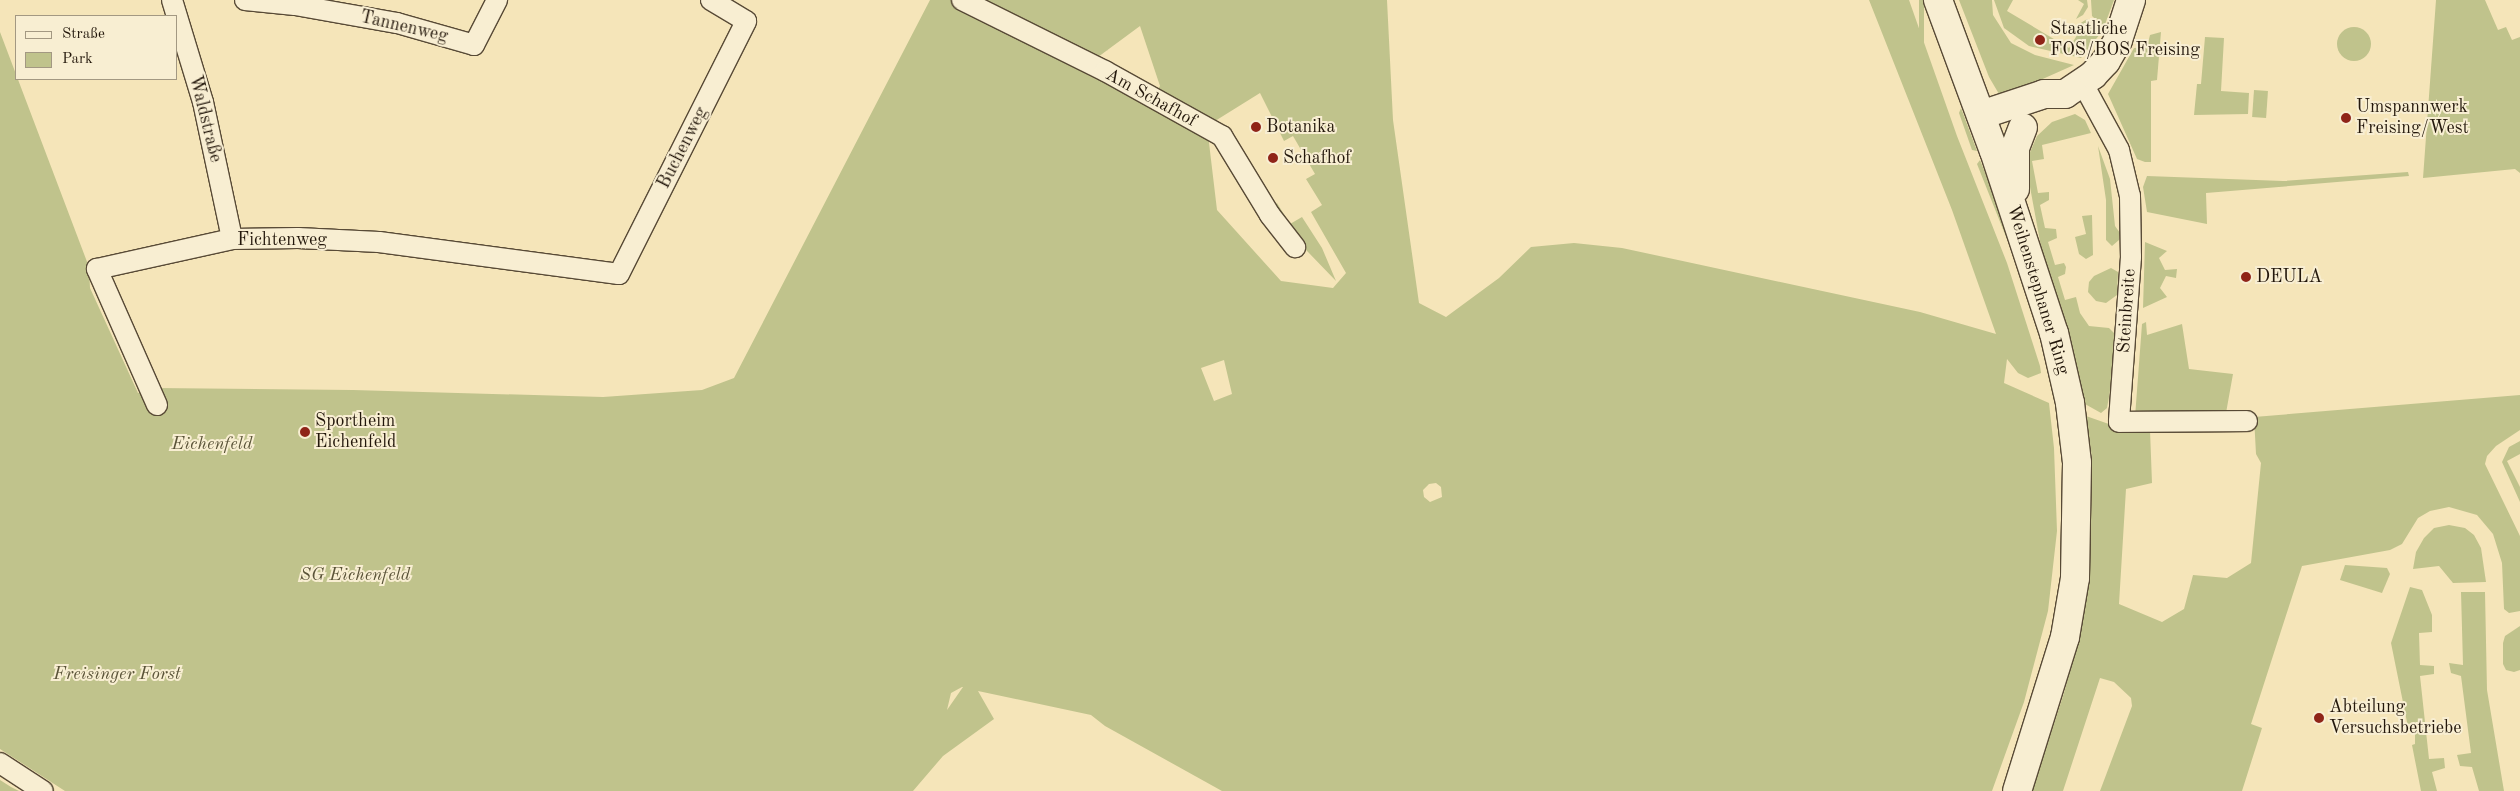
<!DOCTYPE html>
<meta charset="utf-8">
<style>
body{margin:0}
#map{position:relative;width:2520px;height:791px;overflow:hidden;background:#f5e5b9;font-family:"Old Standard TT",serif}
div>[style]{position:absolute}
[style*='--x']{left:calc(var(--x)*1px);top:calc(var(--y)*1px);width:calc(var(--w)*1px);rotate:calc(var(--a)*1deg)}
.green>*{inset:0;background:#c0c38c;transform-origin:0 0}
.round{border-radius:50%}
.roads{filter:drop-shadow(1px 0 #584a36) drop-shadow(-1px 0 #584a36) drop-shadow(0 1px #584a36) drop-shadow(0 -1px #584a36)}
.street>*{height:20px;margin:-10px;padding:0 10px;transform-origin:10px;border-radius:10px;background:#f8eed2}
.secondary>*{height:28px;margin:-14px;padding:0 14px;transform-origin:14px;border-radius:14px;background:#f8eed2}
.dots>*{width:14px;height:14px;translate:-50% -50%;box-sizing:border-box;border:2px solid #f8eed2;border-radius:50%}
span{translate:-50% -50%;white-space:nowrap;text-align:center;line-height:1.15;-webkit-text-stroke:4px #f8eed2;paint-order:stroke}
.street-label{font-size:18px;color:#23170b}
.poi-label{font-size:18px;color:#23170b}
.left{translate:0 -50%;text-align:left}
.park-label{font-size:18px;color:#5a5338;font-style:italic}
.legend{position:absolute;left:15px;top:15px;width:162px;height:65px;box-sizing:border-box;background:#f8eed2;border:1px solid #a39882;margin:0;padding:6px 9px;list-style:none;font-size:15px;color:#23170b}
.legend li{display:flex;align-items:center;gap:10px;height:25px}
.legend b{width:25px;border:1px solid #a39882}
</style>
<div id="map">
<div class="green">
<div style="clip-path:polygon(evenodd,930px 0,954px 0,1149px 103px,1160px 86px,1140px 26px,1098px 57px,979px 0,1387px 0,1393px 120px,1419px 303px,1446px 317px,1499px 278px,1531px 247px,1574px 243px,1622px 248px,1678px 260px,1920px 312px,1996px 334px,1952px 210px,1869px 0,1909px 0,1957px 136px,2007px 263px,2040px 366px,2041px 373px,2028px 378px,2018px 373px,2007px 359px,2004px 383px,2049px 403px,2054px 448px,2057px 531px,2048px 611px,2024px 702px,1992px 791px,1222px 791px,1105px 726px,1091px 715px,978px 691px,994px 719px,943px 756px,913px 791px,65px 791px,0 749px,0 32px,89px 267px,90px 288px,138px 393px,156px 388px,353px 390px,603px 397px,702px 390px,734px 378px,930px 0,1260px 93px,1284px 141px,1293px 136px,1315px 174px,1306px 179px,1322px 205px,1311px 212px,1346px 273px,1333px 288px,1281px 281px,1217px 210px,1207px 126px,1260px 93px,930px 0,1224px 360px,1232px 394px,1214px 401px,1201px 368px,1224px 360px,930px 0,1436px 483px,1441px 487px,1442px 497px,1430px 502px,1424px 497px,1423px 490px,1429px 484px,1436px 483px,930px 0,962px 687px,963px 687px,947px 710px,951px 693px,962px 687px)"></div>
<div style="left:1919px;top:0;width:5px;height:103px"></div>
<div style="clip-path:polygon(1948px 0,1954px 0,1986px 87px,1983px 88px)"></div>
<div style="clip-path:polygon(1959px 0,1992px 0,1993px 15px,2011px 43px,2035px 55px,2074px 65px,2020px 89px,1999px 94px,1989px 77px)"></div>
<div style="clip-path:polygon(1994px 0,2013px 0,2007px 11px,2069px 48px,2081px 29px,2076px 26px,2087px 19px,2100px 34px,2081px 58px,2029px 46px,2004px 28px)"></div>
<div style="clip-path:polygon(2078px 0,2087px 0,2088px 7px,2083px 15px,2076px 19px,2084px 4px)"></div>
<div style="clip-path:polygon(2091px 0,2114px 0,2104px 27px,2092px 16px)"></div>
<div style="clip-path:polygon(2436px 0,2485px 0,2498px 30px,2506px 27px,2512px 40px,2520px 37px,2520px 173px,2515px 169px,2423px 178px)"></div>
<div class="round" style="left:2337px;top:27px;width:34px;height:34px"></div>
<div style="clip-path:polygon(2161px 32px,2157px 80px,2151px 81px,2151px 162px,2145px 162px,2137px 159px,2108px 94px,2134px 48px,2147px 47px,2150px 35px)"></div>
<div style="clip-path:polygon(2205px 37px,2224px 38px,2221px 91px,2249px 93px,2248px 114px,2194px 115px,2197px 84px,2201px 84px)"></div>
<div style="left:2254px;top:90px;width:14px;height:27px;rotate:4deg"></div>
<div style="clip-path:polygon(1961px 108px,1977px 151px,1972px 150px,1959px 113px)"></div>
<div style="clip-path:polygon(2075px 114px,2085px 120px,2091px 133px,2042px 145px,2044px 159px,2032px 161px,2038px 193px,2049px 192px,2049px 200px,2040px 205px,2045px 228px,2056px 229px,2057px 238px,2048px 242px,2055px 265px,2064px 263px,2066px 267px,2065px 274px,2058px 277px,2065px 300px,2076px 297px,2080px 313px,2089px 326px,2109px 328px,2115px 334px,2110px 391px,2107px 408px,2101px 413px,2085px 404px,2071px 340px,2041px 247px,2028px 176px,2028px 157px,2037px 136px,2052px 122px)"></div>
<div style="clip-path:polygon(2098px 146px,2110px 179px,2115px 226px,2120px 233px,2119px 240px,2112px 246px,2106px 240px,2106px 200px)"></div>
<div style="clip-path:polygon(1980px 160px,2020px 259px,2049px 367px,2010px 247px,1977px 164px)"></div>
<div style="clip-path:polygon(2408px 172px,2409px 176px,2206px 193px,2207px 224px,2147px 212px,2143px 187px,2147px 176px,2283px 181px)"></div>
<div style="clip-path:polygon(1277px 203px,1290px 224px,1302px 217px,1322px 248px,1336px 281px,1281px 224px,1271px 207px)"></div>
<div style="clip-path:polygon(2092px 215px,2093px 255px,2086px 259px,2079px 254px,2075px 237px,2086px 234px,2082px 216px)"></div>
<div style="clip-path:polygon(2145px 242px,2167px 251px,2159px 258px,2165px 270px,2177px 269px,2176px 278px,2166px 276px,2160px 288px,2167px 297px,2143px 308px)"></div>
<div style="clip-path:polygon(2111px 268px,2118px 272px,2117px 295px,2106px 303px,2096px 301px,2088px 292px,2089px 282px,2094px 276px)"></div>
<div style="clip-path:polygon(2146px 322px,2147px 335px,2182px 324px,2189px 369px,2233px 374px,2226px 413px,2135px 417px,2142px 324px)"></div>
<div style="clip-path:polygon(2520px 395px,2520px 430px,2496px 446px,2487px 456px,2485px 464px,2520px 536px,2520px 611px,2509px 613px,2504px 609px,2502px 563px,2493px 534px,2477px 515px,2449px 507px,2430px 511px,2418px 518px,2402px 544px,2390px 550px,2302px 566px,2251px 724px,2262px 728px,2242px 791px,2100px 791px,2132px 706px,2131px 698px,2114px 682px,2100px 678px,2063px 791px,2032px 791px,2064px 693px,2081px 628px,2091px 518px,2092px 458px,2086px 416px,2126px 430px,2150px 430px,2152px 483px,2126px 489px,2119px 604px,2162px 622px,2184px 609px,2193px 575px,2227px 578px,2251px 563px,2261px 463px,2256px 454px,2254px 417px)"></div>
<div style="clip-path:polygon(2520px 441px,2520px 454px,2507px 461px,2520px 487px,2520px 502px,2502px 462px,2509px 447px)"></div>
<div style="clip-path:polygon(2449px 525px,2465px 528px,2474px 535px,2481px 548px,2486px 582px,2453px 583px,2439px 566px,2413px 569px,2416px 552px,2424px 538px,2434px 528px)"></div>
<div style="clip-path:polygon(2345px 565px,2387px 568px,2390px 574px,2382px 593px,2340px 580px)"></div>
<div style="clip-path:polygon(2410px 587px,2422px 590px,2432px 615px,2432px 632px,2419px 633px,2420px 665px,2434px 666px,2434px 674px,2420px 676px,2429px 759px,2444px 758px,2445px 768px,2432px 772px,2437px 791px,2421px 791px,2412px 745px,2415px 744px,2415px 727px,2408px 727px,2391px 643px)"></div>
<div style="clip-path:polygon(2461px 592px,2485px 592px,2487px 690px,2504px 791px,2479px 791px,2472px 767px,2460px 766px,2457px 755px,2471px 753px,2461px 676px,2451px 673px,2449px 663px,2463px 665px)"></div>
<div style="clip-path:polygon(2520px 626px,2520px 670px,2514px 672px,2506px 670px,2503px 664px,2503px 643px,2505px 636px)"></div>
<div style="clip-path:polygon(0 780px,11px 787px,19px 791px,0 791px)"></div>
</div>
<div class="roads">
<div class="street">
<div style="--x:172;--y:0;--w:107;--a:73.1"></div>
<div style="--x:203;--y:102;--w:140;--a:78"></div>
<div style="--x:245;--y:0;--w:50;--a:5.7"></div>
<div style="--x:295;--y:5;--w:104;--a:10"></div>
<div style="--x:397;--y:23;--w:80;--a:15.9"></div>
<div style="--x:474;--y:45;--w:51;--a:-62.9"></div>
<div style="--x:962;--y:0;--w:160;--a:26.4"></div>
<div style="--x:1105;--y:71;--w:134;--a:29.1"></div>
<div style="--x:1222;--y:136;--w:92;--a:58.7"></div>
<div style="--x:1270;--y:215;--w:41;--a:52"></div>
<div style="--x:2082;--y:82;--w:77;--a:61.4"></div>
<div style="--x:2119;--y:150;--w:47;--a:76.6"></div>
<div style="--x:2130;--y:196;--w:61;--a:89.1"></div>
<div style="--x:2131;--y:257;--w:165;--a:94.2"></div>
<div style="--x:2119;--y:422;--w:128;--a:-0.4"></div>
<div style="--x:157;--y:405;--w:149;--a:-113.8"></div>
<div style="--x:97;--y:269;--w:138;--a:-12.5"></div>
<div style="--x:232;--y:239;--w:66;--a:-0.9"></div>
<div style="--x:298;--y:238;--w:81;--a:2.8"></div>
<div style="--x:379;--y:242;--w:242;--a:7.6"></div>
<div style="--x:619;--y:274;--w:283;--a:-63.3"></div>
<div style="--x:746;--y:21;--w:41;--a:-149"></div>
<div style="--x:0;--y:763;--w:51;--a:33.1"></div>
</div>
<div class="secondary">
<div style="--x:1938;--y:0;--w:161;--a:69.7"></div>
<div style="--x:1994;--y:151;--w:192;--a:71.8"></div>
<div style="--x:2054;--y:333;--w:72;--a:77.1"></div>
<div style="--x:2070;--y:403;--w:60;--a:83.3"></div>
<div style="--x:2077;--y:463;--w:115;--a:91"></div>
<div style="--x:2075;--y:578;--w:60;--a:99.6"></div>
<div style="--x:2065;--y:637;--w:161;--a:107.3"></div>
<div style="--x:1981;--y:115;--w:66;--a:-18.4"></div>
<div style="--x:2044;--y:94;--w:21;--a:0"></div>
<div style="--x:2065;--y:94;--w:34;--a:-34"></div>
<div style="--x:2093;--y:75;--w:19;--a:-47"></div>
<div style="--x:2106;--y:61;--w:24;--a:-60"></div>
<div style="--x:2118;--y:40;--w:42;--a:-72"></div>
<div style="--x:2015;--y:189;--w:41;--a:-90"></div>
<div style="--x:2015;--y:148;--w:22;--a:-69"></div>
</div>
</div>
<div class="dots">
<div style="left:2040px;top:40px;background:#8f2418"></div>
<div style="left:2346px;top:118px;background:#8f2418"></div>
<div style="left:1256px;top:127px;background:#8f2418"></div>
<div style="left:1273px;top:158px;background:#8f2418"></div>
<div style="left:2246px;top:277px;background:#8f2418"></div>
<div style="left:305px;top:432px;background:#8f2418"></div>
<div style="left:2319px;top:718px;background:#8f2418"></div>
</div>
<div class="street-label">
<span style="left:404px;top:27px;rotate:13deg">Tannenweg</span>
<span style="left:1151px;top:98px;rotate:29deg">Am Schafhof</span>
<span style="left:205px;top:119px;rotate:76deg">Waldstraße</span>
<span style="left:683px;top:148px;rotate:-63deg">Buchenweg</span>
<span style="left:282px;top:240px">Fichtenweg</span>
<span style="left:2038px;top:290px;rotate:73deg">Weihenstephaner Ring</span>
<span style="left:2127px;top:311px;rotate:-86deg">Steinbreite</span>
</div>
<div class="poi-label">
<span class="left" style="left:2050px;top:40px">Staatliche<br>FOS/BOS Freising</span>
<span class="left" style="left:2356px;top:118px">Umspannwerk<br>Freising/West</span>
<span class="left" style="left:1266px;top:127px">Botanika</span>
<span class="left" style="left:1283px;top:158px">Schafhof</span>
<span class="left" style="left:2256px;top:277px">DEULA</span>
<span class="left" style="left:315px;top:432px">Sportheim<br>Eichenfeld</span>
<span class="left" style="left:2329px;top:718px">Abteilung<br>Versuchsbetriebe</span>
</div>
<div class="park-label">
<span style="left:212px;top:444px">Eichenfeld</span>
<span style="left:355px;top:575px">SG Eichenfeld</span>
<span style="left:117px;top:674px">Freisinger Forst</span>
</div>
<ul class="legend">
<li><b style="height:6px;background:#f8eed2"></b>Straße</li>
<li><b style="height:14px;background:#c0c38c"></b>Park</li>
</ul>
</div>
